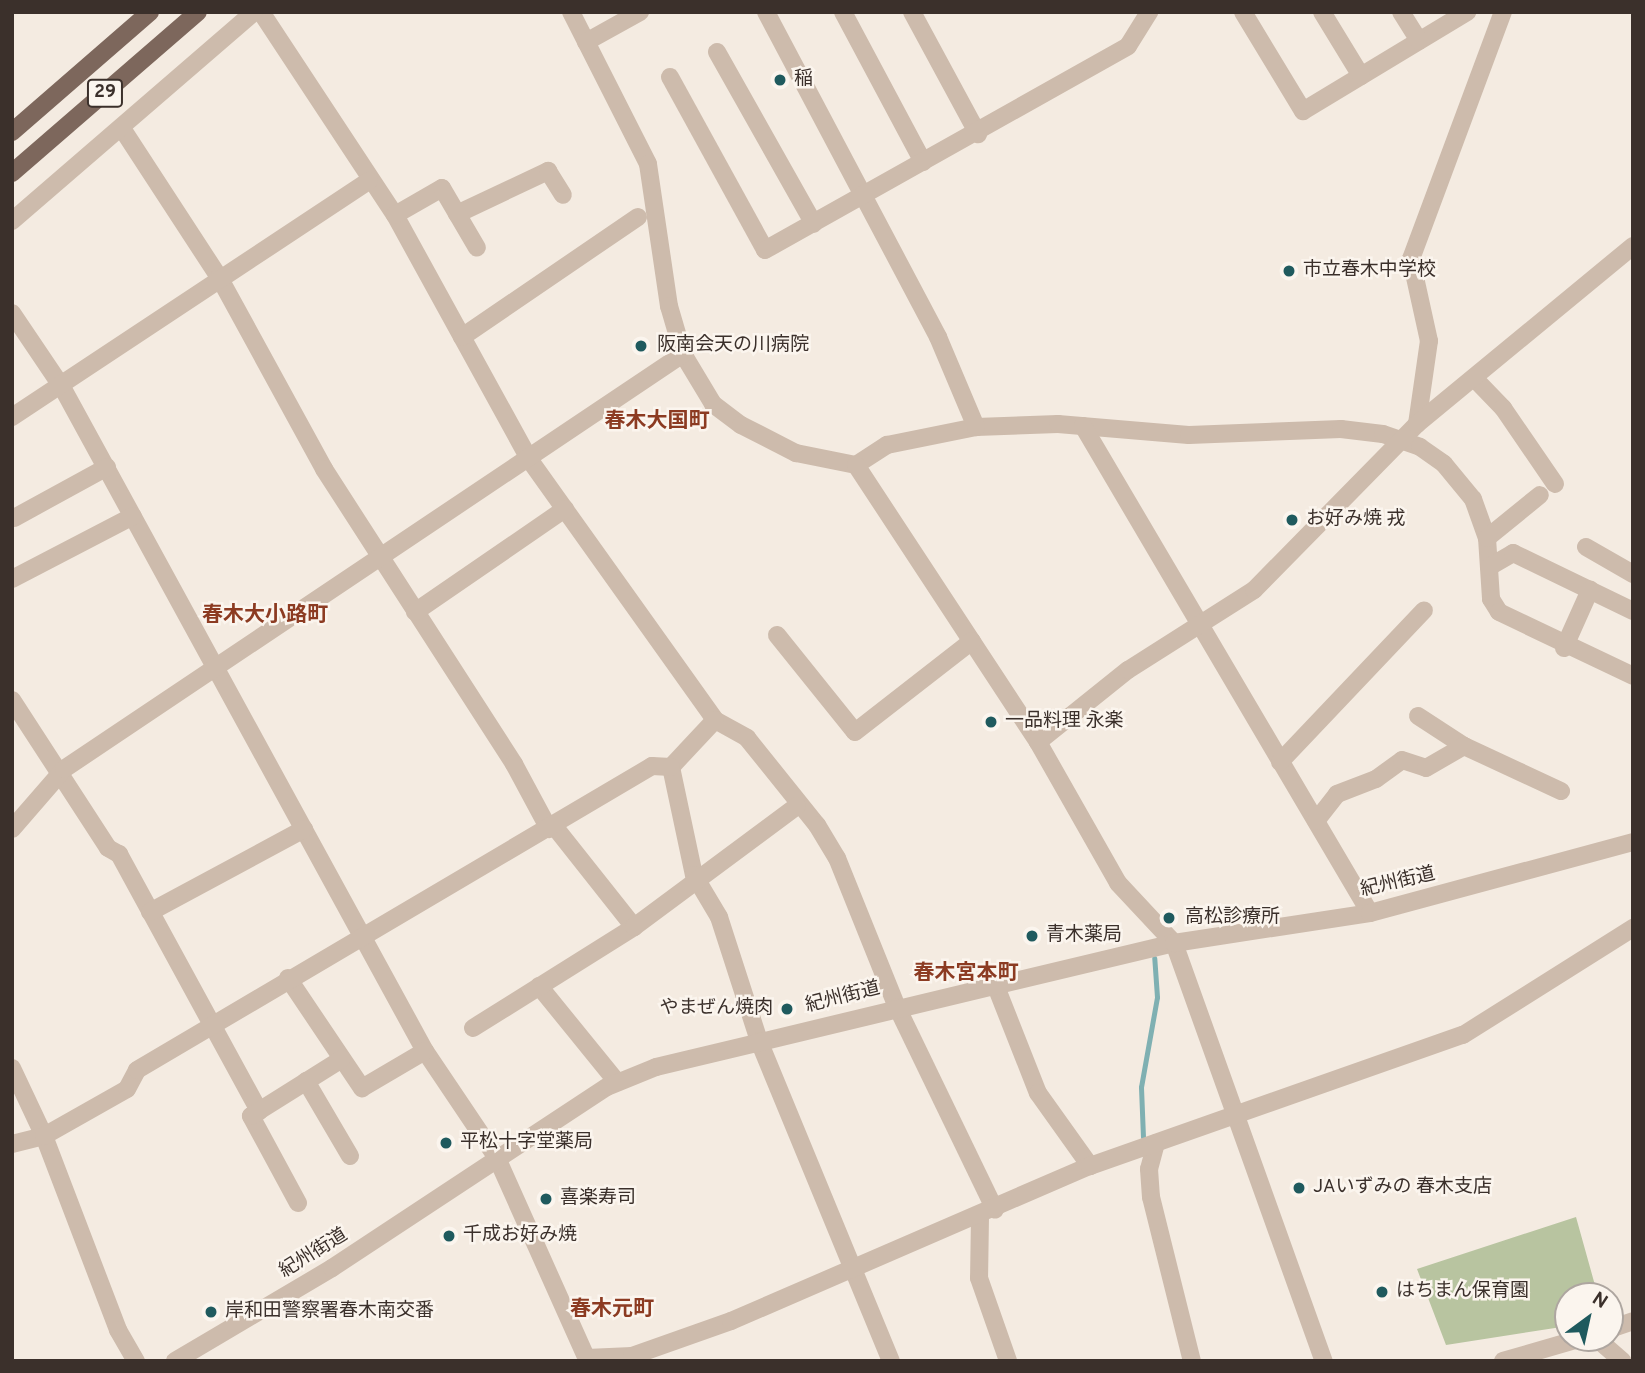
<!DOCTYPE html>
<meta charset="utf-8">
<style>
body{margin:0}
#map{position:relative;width:1645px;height:1373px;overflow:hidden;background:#f4ebe1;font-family:Overpass,"Noto Sans JP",sans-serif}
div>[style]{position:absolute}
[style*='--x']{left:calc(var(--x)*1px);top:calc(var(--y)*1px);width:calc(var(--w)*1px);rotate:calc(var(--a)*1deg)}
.green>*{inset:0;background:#b8c4a0}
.stream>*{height:5px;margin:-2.5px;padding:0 2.5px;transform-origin:2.5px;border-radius:2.5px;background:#7fb0b2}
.street>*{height:18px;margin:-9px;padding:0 9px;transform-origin:9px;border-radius:9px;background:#cdbbac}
.primary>*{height:18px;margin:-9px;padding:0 9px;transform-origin:9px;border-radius:9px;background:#7d675c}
.dots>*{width:19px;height:19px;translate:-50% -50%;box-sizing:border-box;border:4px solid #fbf5ee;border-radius:50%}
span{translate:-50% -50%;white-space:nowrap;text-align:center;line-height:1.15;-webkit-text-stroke:5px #fbf5ee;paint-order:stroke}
.shield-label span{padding:2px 5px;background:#fbf5ee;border:2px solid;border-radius:5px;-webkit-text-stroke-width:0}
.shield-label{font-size:18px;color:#3b302b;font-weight:700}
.poi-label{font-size:19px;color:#3b302b}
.left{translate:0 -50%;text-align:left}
.right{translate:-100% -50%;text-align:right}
.street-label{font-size:19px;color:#3b302b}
.neighbourhood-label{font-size:21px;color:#8c3b22;font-weight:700}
.frame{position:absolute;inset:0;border:14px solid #3b302b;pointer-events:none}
.north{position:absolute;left:1554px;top:1282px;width:70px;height:70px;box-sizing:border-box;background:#fbf5ee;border:2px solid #aea6a0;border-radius:50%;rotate:33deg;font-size:19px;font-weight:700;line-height:28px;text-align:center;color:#3b302b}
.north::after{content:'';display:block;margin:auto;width:24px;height:32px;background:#1f5a5e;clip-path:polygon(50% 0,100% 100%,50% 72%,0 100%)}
</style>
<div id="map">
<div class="green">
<div style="clip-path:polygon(1576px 1217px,1598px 1296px,1568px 1296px,1568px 1326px,1446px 1345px,1417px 1269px)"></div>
</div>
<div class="stream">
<div style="--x:1143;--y:1137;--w:50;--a:-92.3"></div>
<div style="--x:1141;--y:1087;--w:91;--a:-79.9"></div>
<div style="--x:1157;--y:997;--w:39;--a:-94"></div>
</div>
<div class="street">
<div style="--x:261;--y:12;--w:243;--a:56.6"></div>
<div style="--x:395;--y:215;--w:278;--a:61.2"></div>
<div style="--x:529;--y:459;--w:320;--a:54.5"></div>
<div style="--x:715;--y:720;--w:37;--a:29"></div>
<div style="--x:747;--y:738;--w:112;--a:51.2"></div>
<div style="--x:817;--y:825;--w:39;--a:59"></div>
<div style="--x:837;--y:858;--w:161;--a:68.1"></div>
<div style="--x:897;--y:1007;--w:225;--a:64.2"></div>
<div style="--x:571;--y:12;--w:170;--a:63.1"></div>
<div style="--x:648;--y:164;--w:144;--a:81.6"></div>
<div style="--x:669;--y:306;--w:50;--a:73.7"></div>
<div style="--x:683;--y:354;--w:58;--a:59"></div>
<div style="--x:713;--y:404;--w:35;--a:37"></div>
<div style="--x:741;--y:425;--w:62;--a:27"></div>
<div style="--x:796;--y:453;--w:61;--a:11.3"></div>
<div style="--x:856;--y:465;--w:37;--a:-33"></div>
<div style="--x:887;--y:445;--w:91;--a:-11.4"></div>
<div style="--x:976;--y:427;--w:82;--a:-2.1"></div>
<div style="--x:1058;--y:424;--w:131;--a:4.8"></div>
<div style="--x:1189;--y:435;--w:152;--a:-2.3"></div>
<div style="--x:1341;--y:429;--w:42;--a:6.8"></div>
<div style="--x:1383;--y:434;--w:39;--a:19"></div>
<div style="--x:1420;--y:447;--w:29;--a:35"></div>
<div style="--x:1444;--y:464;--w:45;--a:50.4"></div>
<div style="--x:1473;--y:499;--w:41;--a:70.3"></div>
<div style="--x:1487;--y:538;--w:61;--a:86.2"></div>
<div style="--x:1491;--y:599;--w:15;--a:58"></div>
<div style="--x:1499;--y:612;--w:148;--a:25.5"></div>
<div style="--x:766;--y:12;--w:368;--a:62.1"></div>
<div style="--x:938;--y:337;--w:98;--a:67.1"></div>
<div style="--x:843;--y:12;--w:170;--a:61.9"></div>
<div style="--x:912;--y:12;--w:139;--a:61.6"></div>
<div style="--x:1243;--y:12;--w:116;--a:58.8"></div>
<div style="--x:1303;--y:111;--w:192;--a:-31.1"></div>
<div style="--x:1322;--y:12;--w:75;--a:58.6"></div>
<div style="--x:1401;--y:12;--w:34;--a:58"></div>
<div style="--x:586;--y:42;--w:62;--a:-29.1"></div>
<div style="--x:717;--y:52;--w:197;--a:60.6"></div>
<div style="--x:670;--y:77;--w:197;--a:61.2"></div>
<div style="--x:765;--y:250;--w:416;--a:-29.3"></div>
<div style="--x:1128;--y:46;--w:40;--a:-58"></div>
<div style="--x:123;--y:130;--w:176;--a:56.9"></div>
<div style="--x:219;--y:277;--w:219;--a:61.3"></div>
<div style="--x:324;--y:469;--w:351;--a:57.2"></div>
<div style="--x:514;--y:764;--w:74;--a:61.7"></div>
<div style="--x:457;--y:214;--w:101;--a:-25.3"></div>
<div style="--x:548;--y:171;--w:28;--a:58"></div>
<div style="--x:395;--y:215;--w:54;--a:-29.9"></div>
<div style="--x:442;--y:188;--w:69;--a:59.7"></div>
<div style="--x:12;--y:221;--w:320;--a:-40.8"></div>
<div style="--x:12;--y:313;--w:89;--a:56"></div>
<div style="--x:62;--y:387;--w:757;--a:61.34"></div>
<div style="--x:425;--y:1051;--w:129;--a:56.1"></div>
<div style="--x:497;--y:1158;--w:222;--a:65.9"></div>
<div style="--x:462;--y:337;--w:213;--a:-34.3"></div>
<div style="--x:1474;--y:378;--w:42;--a:46"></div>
<div style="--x:1503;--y:408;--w:92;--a:55.6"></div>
<div style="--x:12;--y:417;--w:428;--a:-33.5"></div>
<div style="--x:1417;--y:424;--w:84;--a:-81.8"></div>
<div style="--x:1429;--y:341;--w:84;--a:-102.4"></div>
<div style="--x:1411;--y:259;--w:264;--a:-69.6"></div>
<div style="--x:1083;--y:426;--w:565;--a:59.49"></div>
<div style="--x:856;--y:465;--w:331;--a:56.7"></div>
<div style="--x:1038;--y:742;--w:162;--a:60.4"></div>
<div style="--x:1118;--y:883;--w:82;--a:47"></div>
<div style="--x:1174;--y:943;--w:444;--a:70.3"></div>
<div style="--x:14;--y:518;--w:106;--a:-28.7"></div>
<div style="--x:1487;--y:538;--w:68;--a:-39.1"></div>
<div style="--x:1586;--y:547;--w:54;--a:29.9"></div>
<div style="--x:1489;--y:567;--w:28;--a:-30"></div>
<div style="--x:1513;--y:553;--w:133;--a:25.8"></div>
<div style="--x:12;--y:579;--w:136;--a:-27.5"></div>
<div style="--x:415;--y:612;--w:182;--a:-34.5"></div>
<div style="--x:777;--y:635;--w:124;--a:51.2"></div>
<div style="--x:855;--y:732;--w:148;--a:-37.9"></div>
<div style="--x:1564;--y:648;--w:64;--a:-65.9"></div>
<div style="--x:12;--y:700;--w:176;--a:57"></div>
<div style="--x:108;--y:848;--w:13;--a:29"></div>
<div style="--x:119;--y:854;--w:293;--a:61.4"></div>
<div style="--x:1418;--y:716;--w:55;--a:33.1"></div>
<div style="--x:1464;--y:746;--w:107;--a:24.9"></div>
<div style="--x:1038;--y:742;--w:115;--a:-38.7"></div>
<div style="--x:1128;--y:670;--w:149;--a:-32.4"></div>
<div style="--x:1254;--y:590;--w:233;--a:-45.5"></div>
<div style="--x:1417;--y:424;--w:280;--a:-39.5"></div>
<div style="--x:1280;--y:762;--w:209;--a:-46.5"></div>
<div style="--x:671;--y:767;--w:110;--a:78"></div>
<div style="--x:694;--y:875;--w:49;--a:59.2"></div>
<div style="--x:719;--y:917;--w:130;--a:72.1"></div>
<div style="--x:759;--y:1041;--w:346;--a:67.6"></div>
<div style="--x:671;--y:767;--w:64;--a:-46.9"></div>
<div style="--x:1316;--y:821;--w:34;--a:-52"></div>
<div style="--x:1337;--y:794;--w:42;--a:-21"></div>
<div style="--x:1376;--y:779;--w:32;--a:-36"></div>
<div style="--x:1402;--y:760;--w:25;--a:18"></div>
<div style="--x:1426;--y:768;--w:44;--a:-30.1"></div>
<div style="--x:554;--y:826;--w:129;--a:51.6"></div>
<div style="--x:12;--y:829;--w:79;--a:-49.1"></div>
<div style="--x:64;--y:769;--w:745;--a:-33.84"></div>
<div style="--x:150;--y:912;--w:175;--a:-28.3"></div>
<div style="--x:288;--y:978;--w:133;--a:56.1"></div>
<div style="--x:362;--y:1088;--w:73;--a:-30.4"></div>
<div style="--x:995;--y:984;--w:117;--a:68.5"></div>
<div style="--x:1038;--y:1093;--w:90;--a:54.5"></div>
<div style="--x:539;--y:986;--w:124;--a:50.9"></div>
<div style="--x:473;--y:1028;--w:190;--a:-32.1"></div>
<div style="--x:634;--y:927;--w:203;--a:-36.6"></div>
<div style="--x:12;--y:1068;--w:75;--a:64.8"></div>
<div style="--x:44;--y:1136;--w:208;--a:69.1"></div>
<div style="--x:118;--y:1330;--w:36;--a:60"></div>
<div style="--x:306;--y:1081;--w:87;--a:59.6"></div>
<div style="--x:1156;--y:1143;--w:27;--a:105"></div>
<div style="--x:1149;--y:1169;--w:28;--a:86"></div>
<div style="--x:1151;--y:1197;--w:169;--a:76"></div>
<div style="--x:12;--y:1144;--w:33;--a:-14"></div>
<div style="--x:44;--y:1136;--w:95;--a:-29.5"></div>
<div style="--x:127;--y:1089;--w:21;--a:-62"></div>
<div style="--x:137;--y:1070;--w:598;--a:-30.55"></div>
<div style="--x:652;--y:766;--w:19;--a:3"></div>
<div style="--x:298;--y:1203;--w:99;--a:-118.4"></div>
<div style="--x:251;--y:1116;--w:107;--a:-32.1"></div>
<div style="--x:980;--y:1217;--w:61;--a:90.9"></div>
<div style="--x:979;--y:1278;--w:88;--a:70.7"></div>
<div style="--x:1610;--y:1329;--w:24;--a:-19"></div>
<div style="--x:1596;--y:1338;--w:35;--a:41"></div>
<div style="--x:587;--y:1358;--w:45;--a:-2.5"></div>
<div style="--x:632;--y:1356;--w:105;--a:-19.5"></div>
<div style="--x:731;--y:1321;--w:391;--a:-23.4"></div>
<div style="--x:1090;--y:1166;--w:395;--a:-19.4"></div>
<div style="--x:1463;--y:1035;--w:201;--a:-32.2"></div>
<div style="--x:175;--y:1361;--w:182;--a:-30.6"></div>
<div style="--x:332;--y:1268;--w:329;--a:-33.4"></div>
<div style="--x:607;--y:1087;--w:53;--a:-22.2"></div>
<div style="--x:656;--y:1067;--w:533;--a:-13.46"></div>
<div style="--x:1174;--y:943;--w:198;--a:-8.7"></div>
<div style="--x:1370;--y:913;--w:272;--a:-15.1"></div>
<div style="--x:1503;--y:1361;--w:82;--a:-16.2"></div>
</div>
<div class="primary">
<div style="--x:12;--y:132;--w:183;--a:-41"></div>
<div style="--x:12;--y:173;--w:246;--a:-40.9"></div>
</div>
<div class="dots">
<div style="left:780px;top:80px;background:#1f5a5e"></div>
<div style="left:1289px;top:271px;background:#1f5a5e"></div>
<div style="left:641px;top:346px;background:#1f5a5e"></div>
<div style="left:1292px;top:520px;background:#1f5a5e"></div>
<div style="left:991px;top:722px;background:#1f5a5e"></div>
<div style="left:1169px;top:918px;background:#1f5a5e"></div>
<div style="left:1032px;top:936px;background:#1f5a5e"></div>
<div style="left:787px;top:1009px;background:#1f5a5e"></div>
<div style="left:446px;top:1143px;background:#1f5a5e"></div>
<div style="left:1299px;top:1188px;background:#1f5a5e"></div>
<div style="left:546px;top:1199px;background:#1f5a5e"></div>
<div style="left:449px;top:1236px;background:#1f5a5e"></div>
<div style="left:1382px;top:1292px;background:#1f5a5e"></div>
<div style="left:211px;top:1312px;background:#1f5a5e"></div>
</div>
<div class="shield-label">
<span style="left:105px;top:93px">29</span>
</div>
<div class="poi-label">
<span class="left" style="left:794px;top:80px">稲</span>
<span class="left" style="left:1303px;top:271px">市立春木中学校</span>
<span class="left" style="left:657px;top:346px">阪南会天の川病院</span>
<span class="left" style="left:1306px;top:520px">お好み焼 戎</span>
<span class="left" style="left:1005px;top:722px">一品料理 永楽</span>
<span class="left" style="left:1185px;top:918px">高松診療所</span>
<span class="left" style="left:1046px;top:936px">青木薬局</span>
<span class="right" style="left:773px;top:1009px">やまぜん焼肉</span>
<span class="left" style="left:460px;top:1143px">平松十字堂薬局</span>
<span class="left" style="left:1313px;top:1188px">JAいずみの 春木支店</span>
<span class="left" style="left:560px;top:1199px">喜楽寿司</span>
<span class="left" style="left:463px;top:1236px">千成お好み焼</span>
<span class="left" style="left:1396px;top:1292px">はちまん保育園</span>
<span class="left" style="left:225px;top:1312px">岸和田警察署春木南交番</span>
</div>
<div class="street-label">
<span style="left:1398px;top:883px;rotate:-13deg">紀州街道</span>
<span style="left:843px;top:998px;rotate:-14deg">紀州街道</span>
<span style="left:314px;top:1254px;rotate:-32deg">紀州街道</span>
</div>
<div class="neighbourhood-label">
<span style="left:657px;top:422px">春木大国町</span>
<span style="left:265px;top:616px">春木大小路町</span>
<span style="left:966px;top:974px">春木宮本町</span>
<span style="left:612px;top:1310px">春木元町</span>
</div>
<div class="frame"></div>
<div class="north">N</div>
</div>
